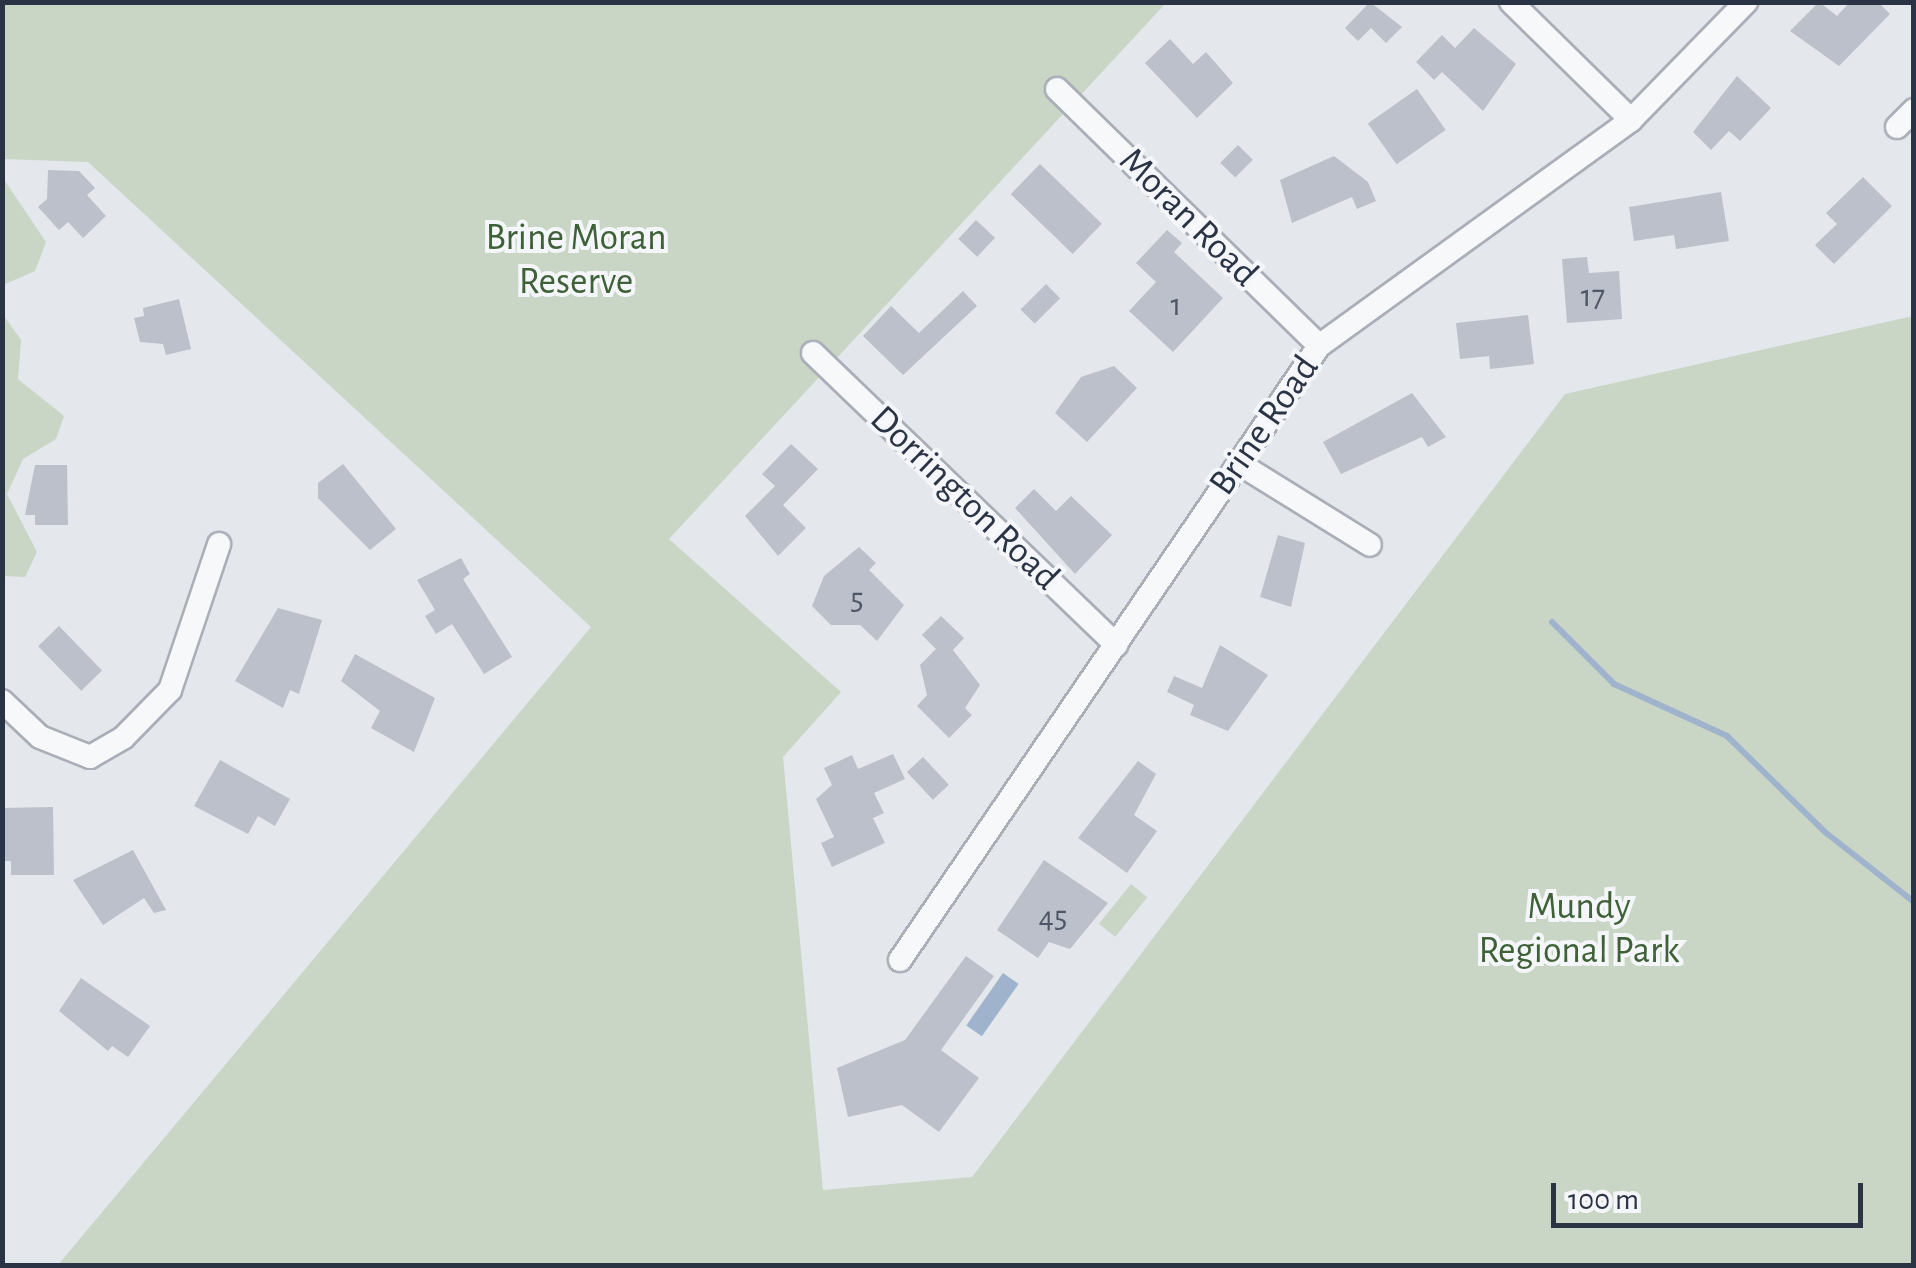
<!DOCTYPE html>
<style>
body{margin:0}
#map{position:relative;width:1916px;height:1268px;overflow:hidden;background:#e4e7ec;font-family:"Alegreya Sans",sans-serif}
div>[style]{position:absolute}
[style*='--x']{left:calc(var(--x)*1px);top:calc(var(--y)*1px);width:calc(var(--w)*1px);rotate:calc(var(--a)*1deg)}
.green>*{inset:0;background:#c9d6c5;transform-origin:0 0}
.water>*{inset:0;background:#9fb4cc;transform-origin:0 0}
.stream>*{height:6px;margin:-3px;padding:0 3px;transform-origin:3px;border-radius:3px;background:#9fb4cc}
.building>*{inset:0;background:#bbc0ca;transform-origin:0 0}
.roads{filter:drop-shadow(2px 0 #a9aeb7) drop-shadow(-2px 0 #a9aeb7) drop-shadow(0 2px #a9aeb7) drop-shadow(0 -2px #a9aeb7)}
.minor>*{height:22px;margin:-11px;padding:0 11px;transform-origin:11px;border-radius:11px;background:#f7f8fa}
span{translate:-50% -50%;white-space:nowrap;text-align:center;line-height:1.15;-webkit-text-stroke:8px #f4f6f9;paint-order:stroke}
.number-label{font-size:32px;color:#4f5766}
.number-label span{-webkit-text-stroke-width:0}
.street-label{font-size:38px;color:#2b3445}
.park-label{font-size:38px;color:#3f6138}
.frame{position:absolute;inset:0;border:5px solid #2b3445;pointer-events:none}
.scale{position:absolute;left:1551px;top:1183px;width:312px;height:45px;box-sizing:border-box;border:5px solid #2b3445;border-top:0;padding-left:12px;font-size:30px;line-height:35px;white-space:nowrap;color:#2b3445;-webkit-text-stroke:8px #f4f6f9;paint-order:stroke}
</style>
<div id="map">
<div class="green">
<div style="clip-path:polygon(3px 3px,1166px 3px,669px 539px,841px 692px,783px 757px,823px 1190px,972px 1177px,1565px 394px,1913px 316px,1913px 1265px,58px 1265px,591px 627px,88px 162px,3px 159px)"></div>
<div style="clip-path:polygon(3px 178px,46px 242px,35px 271px,3px 285px)"></div>
<div style="clip-path:polygon(2px 313px,21px 340px,18px 379px,64px 416px,56px 439px,23px 459px,7px 494px,37px 552px,25px 577px,3px 576px)"></div>
<div style="left:1131px;top:884px;width:21px;height:51px;rotate:39deg"></div>
</div>
<div class="water">
<div style="left:1003px;top:973px;width:19px;height:64px;rotate:35deg"></div>
</div>
<div class="stream">
<div style="--x:1552;--y:622;--w:88;--a:45"></div>
<div style="--x:1614;--y:684;--w:124;--a:24.7"></div>
<div style="--x:1727;--y:736;--w:137;--a:44.4"></div>
<div style="--x:1825;--y:832;--w:113;--a:38.2"></div>
</div>
<div class="building">
<div style="clip-path:polygon(1370px 2px,1402px 27px,1386px 43px,1371px 28px,1358px 41px,1345px 28px)"></div>
<div style="clip-path:polygon(1819px 2px,1837px 16px,1850px 2px,1878px 2px,1890px 14px,1839px 66px,1790px 31px)"></div>
<div style="clip-path:polygon(1474px 28px,1516px 64px,1483px 111px,1442px 72px,1434px 80px,1416px 62px,1442px 35px,1455px 48px)"></div>
<div style="clip-path:polygon(1170px 39px,1193px 64px,1206px 52px,1233px 83px,1197px 118px,1145px 63px)"></div>
<div style="clip-path:polygon(1737px 76px,1771px 108px,1740px 141px,1729px 131px,1711px 150px,1693px 132px)"></div>
<div style="left:1417px;top:89px;width:50px;height:60px;rotate:55deg"></div>
<div style="left:1238px;top:145px;width:21px;height:25px;rotate:45deg"></div>
<div style="clip-path:polygon(1334px 156px,1368px 182px,1376px 201px,1357px 209px,1352px 197px,1292px 223px,1280px 180px)"></div>
<div style="left:1040px;top:164px;width:86px;height:42px;rotate:44deg"></div>
<div style="clip-path:polygon(48px 170px,79px 171px,95px 188px,87px 195px,106px 216px,83px 238px,68px 222px,59px 230px,38px 207px,47px 199px)"></div>
<div style="clip-path:polygon(1863px 177px,1892px 206px,1834px 264px,1815px 245px,1837px 224px,1826px 213px)"></div>
<div style="clip-path:polygon(1721px 192px,1729px 241px,1676px 249px,1674px 235px,1634px 241px,1629px 207px)"></div>
<div style="left:976px;top:220px;width:26px;height:26px;rotate:43deg"></div>
<div style="clip-path:polygon(1167px 230px,1182px 243px,1174px 252px,1223px 298px,1173px 352px,1129px 311px,1156px 282px,1136px 263px)"></div>
<div style="clip-path:polygon(1587px 257px,1589px 273px,1619px 271px,1622px 319px,1567px 323px,1562px 259px)"></div>
<div style="left:1046px;top:284px;width:20px;height:36px;rotate:45deg"></div>
<div style="clip-path:polygon(963px 291px,977px 306px,903px 375px,863px 336px,891px 306px,919px 333px)"></div>
<div style="clip-path:polygon(179px 299px,191px 349px,166px 355px,163px 344px,140px 342px,134px 318px,144px 316px,143px 308px)"></div>
<div style="clip-path:polygon(1528px 315px,1534px 364px,1490px 369px,1489px 356px,1460px 359px,1456px 323px)"></div>
<div style="clip-path:polygon(1114px 366px,1137px 388px,1087px 442px,1055px 413px,1081px 377px)"></div>
<div style="clip-path:polygon(1412px 393px,1446px 437px,1428px 447px,1422px 437px,1341px 474px,1323px 442px)"></div>
<div style="clip-path:polygon(791px 444px,818px 469px,783px 505px,806px 528px,778px 556px,745px 516px,775px 486px,762px 474px)"></div>
<div style="clip-path:polygon(343px 464px,396px 529px,370px 550px,318px 498px,318px 483px)"></div>
<div style="clip-path:polygon(35px 465px,67px 465px,68px 525px,35px 525px,35px 515px,25px 515px)"></div>
<div style="clip-path:polygon(1034px 489px,1056px 511px,1071px 496px,1112px 535px,1075px 574px,1015px 508px)"></div>
<div style="clip-path:polygon(1278px 535px,1305px 543px,1291px 607px,1260px 597px)"></div>
<div style="clip-path:polygon(859px 547px,876px 563px,869px 570px,904px 605px,877px 641px,860px 625px,831px 625px,812px 606px,824px 576px)"></div>
<div style="clip-path:polygon(461px 558px,470px 574px,463px 579px,512px 657px,484px 674px,452px 624px,436px 634px,425px 616px,435px 610px,417px 580px)"></div>
<div style="clip-path:polygon(278px 608px,322px 620px,299px 694px,290px 690px,283px 708px,235px 681px)"></div>
<div style="clip-path:polygon(941px 616px,964px 638px,953px 650px,980px 685px,965px 708px,972px 715px,949px 738px,917px 706px,927px 695px,920px 665px,936px 649px,922px 635px)"></div>
<div style="left:59px;top:626px;width:62px;height:29px;rotate:46deg"></div>
<div style="clip-path:polygon(1220px 645px,1268px 675px,1228px 731px,1190px 715px,1194px 705px,1167px 692px,1174px 676px,1202px 688px)"></div>
<div style="clip-path:polygon(355px 654px,435px 698px,414px 752px,371px 728px,380px 711px,341px 681px)"></div>
<div style="clip-path:polygon(893px 754px,905px 779px,874px 793px,884px 813px,873px 818px,885px 843px,832px 867px,821px 843px,834px 837px,816px 799px,832px 785px,824px 768px,852px 755px,858px 769px)"></div>
<div style="left:923px;top:757px;width:38px;height:22px;rotate:47deg"></div>
<div style="clip-path:polygon(220px 760px,290px 799px,275px 826px,258px 816px,248px 834px,194px 806px)"></div>
<div style="clip-path:polygon(1138px 761px,1156px 774px,1134px 815px,1157px 831px,1127px 873px,1078px 838px)"></div>
<div style="clip-path:polygon(53px 807px,54px 875px,11px 875px,11px 861px,2px 861px,2px 808px)"></div>
<div style="clip-path:polygon(133px 850px,166px 910px,154px 913px,144px 898px,103px 925px,73px 880px)"></div>
<div style="clip-path:polygon(1044px 860px,1108px 903px,1070px 949px,1049px 942px,1038px 958px,997px 930px)"></div>
<div style="clip-path:polygon(966px 956px,994px 976px,941px 1050px,979px 1078px,939px 1132px,902px 1105px,848px 1117px,837px 1068px,905px 1040px)"></div>
<div style="clip-path:polygon(81px 978px,150px 1026px,128px 1057px,112px 1046px,108px 1051px,59px 1011px)"></div>
</div>
<div class="roads">
<div class="minor">
<div style="--x:1511;--y:2;--w:168;--a:44.5"></div>
<div style="--x:1057;--y:89;--w:367;--a:44.4"></div>
<div style="--x:1897;--y:127;--w:24;--a:-45"></div>
<div style="--x:813;--y:353;--w:421;--a:43.9"></div>
<div style="--x:1238;--y:463;--w:155;--a:31.8"></div>
<div style="--x:2;--y:701;--w:52;--a:43.5"></div>
<div style="--x:40;--y:737;--w:54;--a:21.8"></div>
<div style="--x:90;--y:757;--w:39;--a:-30"></div>
<div style="--x:124;--y:737;--w:66;--a:-45.6"></div>
<div style="--x:170;--y:690;--w:154;--a:-71.4"></div>
<div style="--x:900;--y:960;--w:743;--a:-55.69"></div>
<div style="--x:1319;--y:346;--w:385;--a:-35.9"></div>
<div style="--x:1631;--y:120;--w:165;--a:-45.7"></div>
</div>
</div>
<div class="number-label">
<span style="left:1593px;top:296px">17</span>
<span style="left:1176px;top:305px">1</span>
<span style="left:857px;top:599px">5</span>
<span style="left:1053px;top:917px">45</span>
</div>
<div class="street-label">
<span style="left:1188px;top:218px;rotate:45deg">Moran Road</span>
<span style="left:1265px;top:426px;rotate:-55deg">Brine Road</span>
<span style="left:964px;top:499px;rotate:44deg">Dorrington Road</span>
</div>
<div class="park-label">
<span style="left:576px;top:261px">Brine Moran<br>Reserve</span>
<span style="left:1579px;top:930px">Mundy<br>Regional Park</span>
</div>
<div class="frame"></div>
<div class="scale">100 m</div>
</div>
